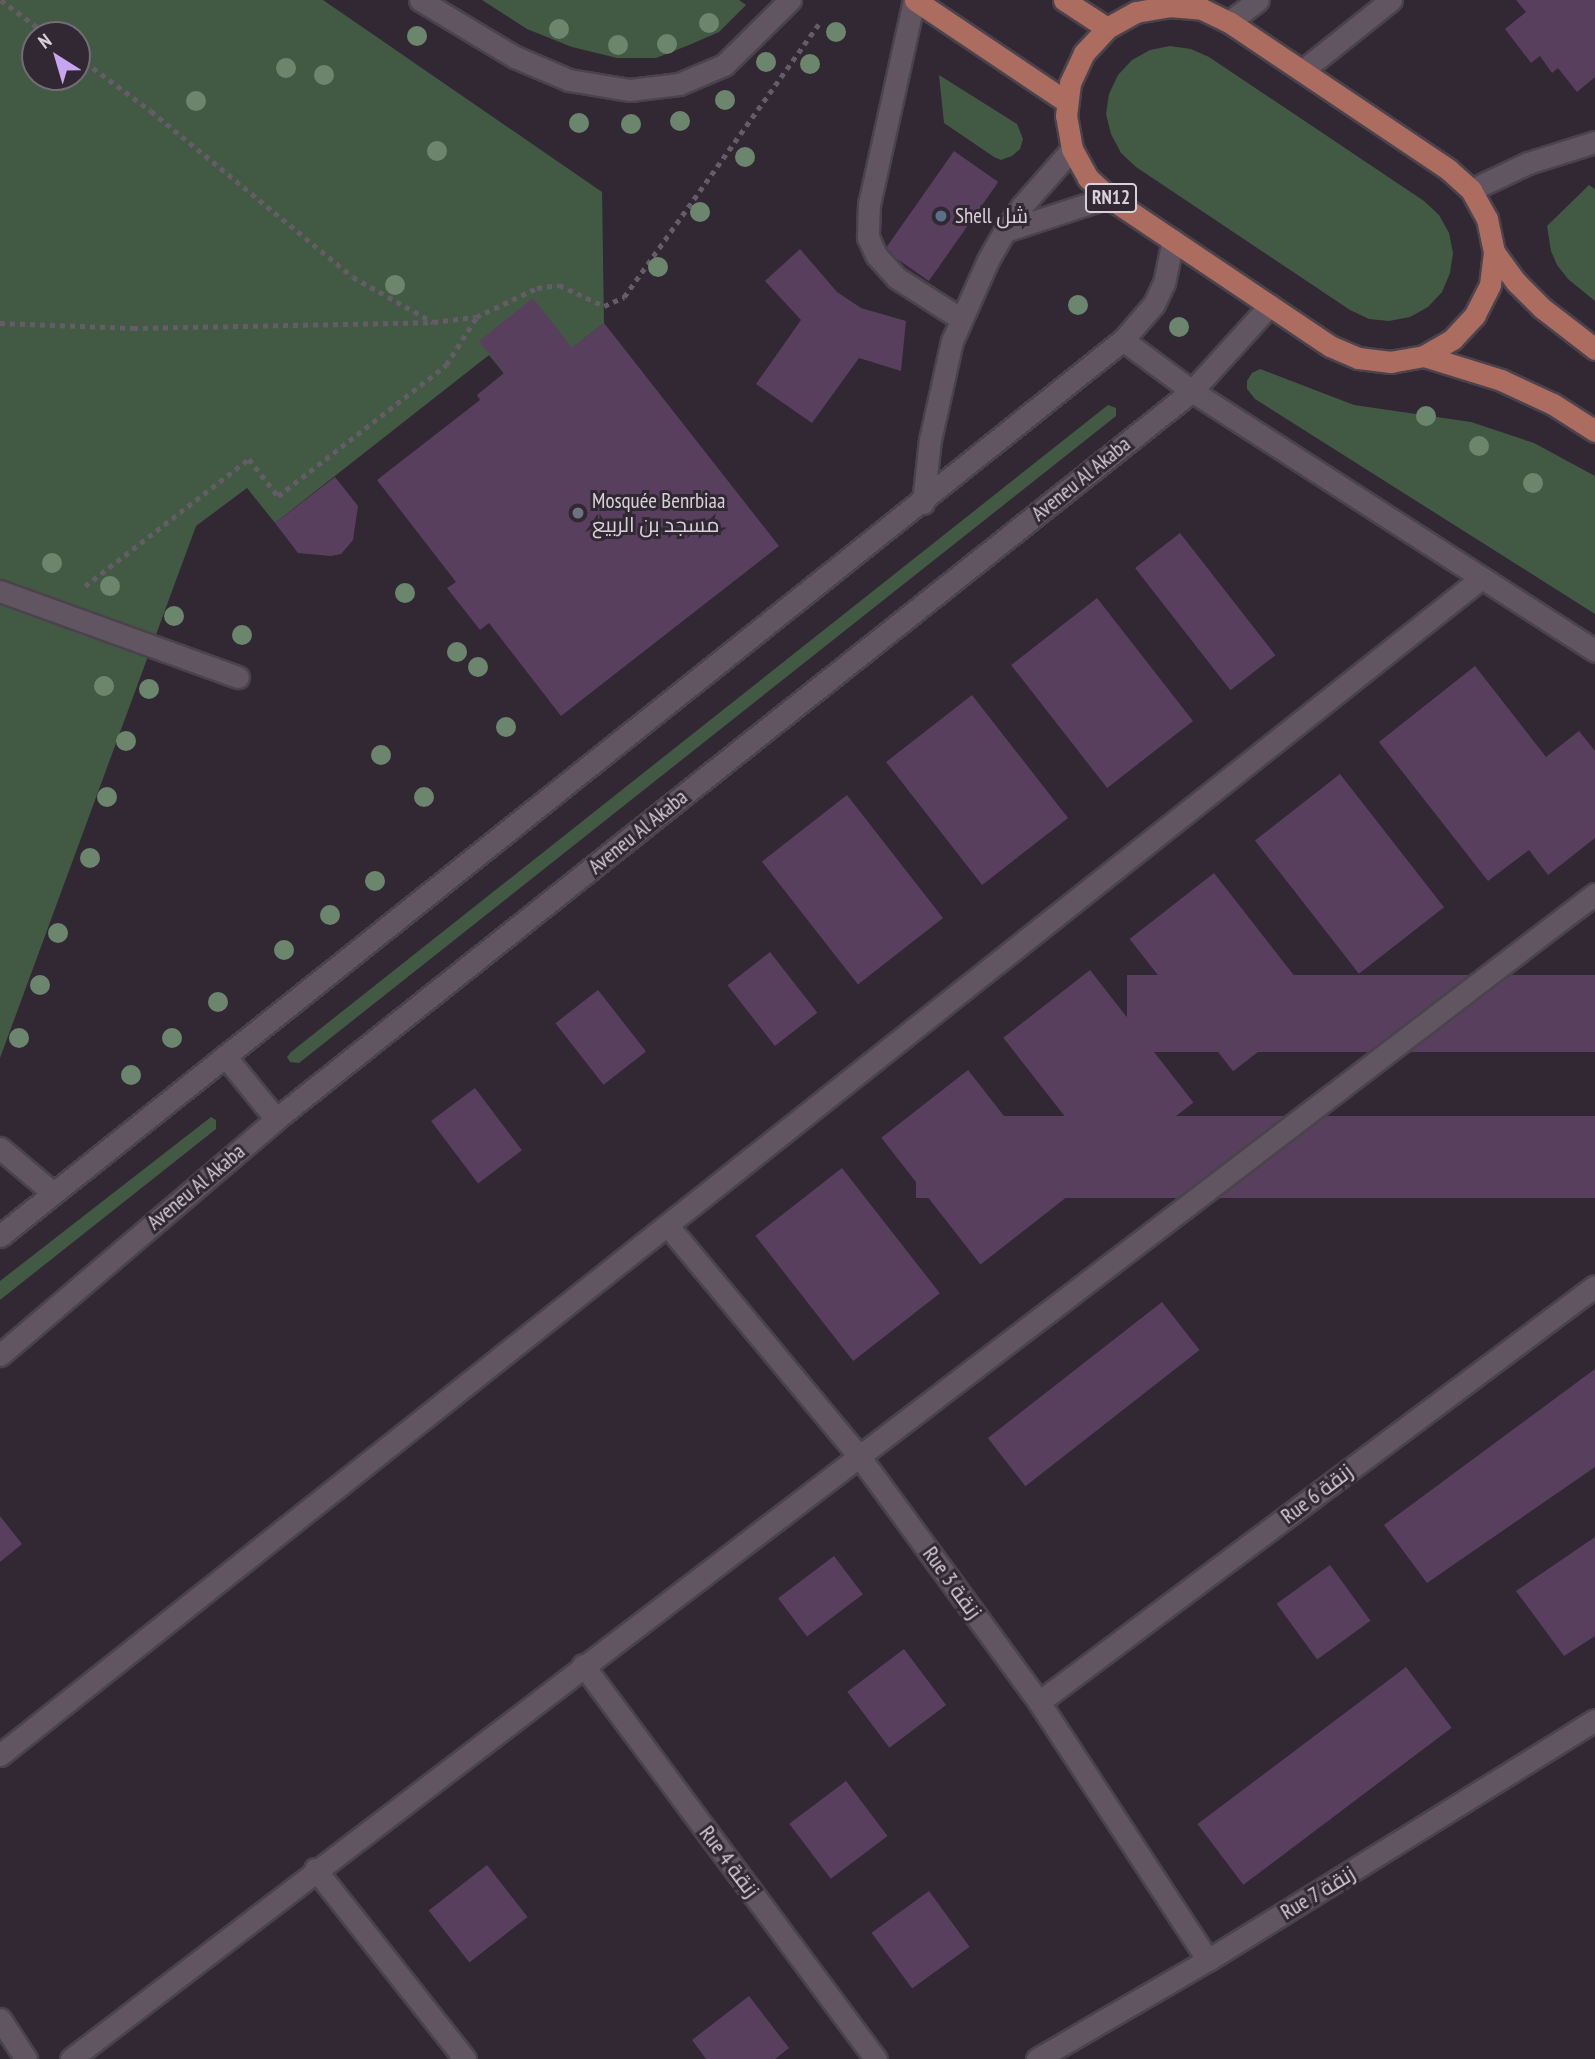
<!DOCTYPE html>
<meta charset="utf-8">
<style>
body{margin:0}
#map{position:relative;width:1595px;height:2059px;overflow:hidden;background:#312833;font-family:"PT Sans Narrow",Cairo,sans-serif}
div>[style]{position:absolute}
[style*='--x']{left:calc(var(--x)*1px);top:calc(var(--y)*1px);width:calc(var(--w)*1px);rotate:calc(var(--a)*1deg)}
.green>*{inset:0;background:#425a43}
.building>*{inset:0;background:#593f5e;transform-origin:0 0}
.path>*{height:4.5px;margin-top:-2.25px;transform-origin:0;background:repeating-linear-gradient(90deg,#645c66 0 5px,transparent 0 10px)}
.roads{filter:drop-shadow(2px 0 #4a434c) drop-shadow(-2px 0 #4a434c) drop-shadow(0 2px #4a434c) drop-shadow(0 -2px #4a434c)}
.lane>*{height:21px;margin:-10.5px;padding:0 10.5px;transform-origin:10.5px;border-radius:10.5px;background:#605561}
.street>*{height:21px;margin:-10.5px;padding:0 10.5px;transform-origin:10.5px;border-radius:10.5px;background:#605561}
.primary>*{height:21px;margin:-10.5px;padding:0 10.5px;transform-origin:10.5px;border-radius:10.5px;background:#ac6c60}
.trees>*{width:20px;height:20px;margin:-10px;border-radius:50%;background:#6c866e}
.dots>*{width:19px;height:19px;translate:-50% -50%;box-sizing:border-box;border:4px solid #312833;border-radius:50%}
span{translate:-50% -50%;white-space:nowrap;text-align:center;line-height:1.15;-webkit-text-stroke:6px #312833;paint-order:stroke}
.shield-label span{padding:2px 5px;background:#312833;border:2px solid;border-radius:5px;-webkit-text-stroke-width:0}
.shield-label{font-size:19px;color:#d7d1d8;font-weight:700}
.poi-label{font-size:21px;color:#d7d1d8}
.left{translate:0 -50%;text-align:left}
.street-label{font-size:21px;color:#d7d1d8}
.north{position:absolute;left:21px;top:21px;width:70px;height:70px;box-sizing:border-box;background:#312833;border:2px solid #736c75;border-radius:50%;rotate:323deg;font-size:19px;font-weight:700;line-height:28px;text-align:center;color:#d7d1d8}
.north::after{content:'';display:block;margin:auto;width:24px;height:32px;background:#c7a6ef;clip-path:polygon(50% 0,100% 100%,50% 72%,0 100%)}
</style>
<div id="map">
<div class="green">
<div style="clip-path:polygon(evenodd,0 0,323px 0,602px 192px,604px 323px,518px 391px,489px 355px,275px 523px,247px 488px,196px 526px,0 1058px,0 0,35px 35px,77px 35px,77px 77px,35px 77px,35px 35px)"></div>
<div style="clip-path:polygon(482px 0,739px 0,746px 5px,719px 32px,689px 45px,656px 58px,617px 58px,572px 47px,527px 29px)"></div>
<div style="clip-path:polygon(1170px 46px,1191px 49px,1209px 57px,1424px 201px,1439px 215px,1449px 233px,1453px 253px,1450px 273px,1442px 292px,1428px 307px,1410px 317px,1389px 321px,1369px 319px,1350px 310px,1136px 167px,1121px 153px,1111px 134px,1106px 114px,1109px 94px,1118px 75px,1132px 60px,1150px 50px)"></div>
<div style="clip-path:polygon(939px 75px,1017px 124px,1023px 139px,1020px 149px,1012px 156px,1001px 160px,994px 157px,944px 123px)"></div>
<div style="clip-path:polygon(1589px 185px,1595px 189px,1595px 301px,1568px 279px,1557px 265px,1551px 251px,1547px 226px)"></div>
<div style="clip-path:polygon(1260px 369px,1354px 405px,1471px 422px,1534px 443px,1595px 476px,1595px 614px,1255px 399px,1247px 389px,1247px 381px,1252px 373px)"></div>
<div style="clip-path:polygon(1108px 405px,1116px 408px,1116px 416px,299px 1063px,290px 1062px,287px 1057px,291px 1052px)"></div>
<div style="clip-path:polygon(211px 1117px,216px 1120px,216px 1129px,0 1300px,0 1281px)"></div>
</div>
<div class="building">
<div style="clip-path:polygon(1516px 0,1595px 0,1595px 77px,1577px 92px,1558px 68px,1552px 73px,1540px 56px,1531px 63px,1505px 29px,1526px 12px)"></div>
<div style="left:954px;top:151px;width:54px;height:121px;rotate:35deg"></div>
<div style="clip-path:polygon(800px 249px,837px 292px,861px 308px,906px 321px,901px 371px,859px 358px,812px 423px,756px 384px,801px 320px,765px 281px)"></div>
<div style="clip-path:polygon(533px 298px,572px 348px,604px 323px,779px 546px,561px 716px,489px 623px,480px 630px,447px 588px,456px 582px,377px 480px,480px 400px,477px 395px,504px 373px,479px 341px)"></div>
<div style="clip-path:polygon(335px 477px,358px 506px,353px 540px,341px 554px,331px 556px,298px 553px,275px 523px)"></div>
<div style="left:1180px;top:533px;width:155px;height:57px;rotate:52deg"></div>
<div style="left:1097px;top:598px;width:156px;height:109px;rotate:52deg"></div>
<div style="clip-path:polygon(1475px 666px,1546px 757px,1579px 731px,1595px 751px,1595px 838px,1548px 875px,1529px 850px,1488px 881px,1379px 742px)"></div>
<div style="left:972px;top:695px;width:156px;height:109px;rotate:52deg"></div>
<div style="left:1340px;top:774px;width:169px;height:108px;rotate:52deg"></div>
<div style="left:847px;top:795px;width:156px;height:108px;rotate:52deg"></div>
<div style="left:1214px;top:873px;width:168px;height:107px;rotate:52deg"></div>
<div style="left:770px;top:952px;width:77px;height:54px;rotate:52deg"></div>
<div style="left:1090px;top:970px;width:168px;height:110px;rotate:52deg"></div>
<div style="left:1595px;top:975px;width:77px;height:468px;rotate:90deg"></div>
<div style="left:598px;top:990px;width:78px;height:54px;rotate:52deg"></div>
<div style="left:968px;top:1070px;width:161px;height:110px;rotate:52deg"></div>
<div style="left:475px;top:1088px;width:78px;height:55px;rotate:53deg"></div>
<div style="left:1595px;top:1116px;width:82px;height:679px;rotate:90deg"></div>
<div style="left:842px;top:1168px;width:159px;height:110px;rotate:52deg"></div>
<div style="left:1162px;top:1302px;width:61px;height:221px;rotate:52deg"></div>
<div style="clip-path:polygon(1595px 1369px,1595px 1467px,1427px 1583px,1384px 1525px)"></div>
<div style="clip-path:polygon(0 1516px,22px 1544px,0 1562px)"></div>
<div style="clip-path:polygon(1595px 1537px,1595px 1636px,1564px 1656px,1516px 1591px)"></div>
<div style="left:834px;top:1556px;width:48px;height:70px;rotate:53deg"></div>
<div style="left:1330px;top:1565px;width:69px;height:66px;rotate:54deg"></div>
<div style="left:904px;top:1649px;width:70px;height:71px;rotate:53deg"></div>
<div style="left:1406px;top:1667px;width:76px;height:261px;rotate:53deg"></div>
<div style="left:846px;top:1781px;width:69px;height:71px;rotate:53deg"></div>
<div style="left:487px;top:1865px;width:66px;height:74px;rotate:52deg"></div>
<div style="left:929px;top:1891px;width:69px;height:71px;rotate:54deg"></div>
<div style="clip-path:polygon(749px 1996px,789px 2048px,775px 2059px,706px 2059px,692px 2040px)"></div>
</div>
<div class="path">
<div style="--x:1;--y:0;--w:59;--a:36.7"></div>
<div style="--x:77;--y:56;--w:92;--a:36.6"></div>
<div style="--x:151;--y:111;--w:261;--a:39.4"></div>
<div style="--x:353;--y:277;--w:92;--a:29.4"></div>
<div style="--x:433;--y:322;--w:43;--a:-6.6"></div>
<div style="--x:476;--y:317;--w:68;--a:-25.4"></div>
<div style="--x:537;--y:288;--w:22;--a:-8"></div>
<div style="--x:559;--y:285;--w:50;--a:25"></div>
<div style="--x:604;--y:306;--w:22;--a:-24"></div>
<div style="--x:624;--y:297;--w:335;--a:-54.5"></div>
<div style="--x:0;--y:323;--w:133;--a:2.2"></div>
<div style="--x:133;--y:328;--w:299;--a:-1.1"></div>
<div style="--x:85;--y:586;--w:207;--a:-37.8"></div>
<div style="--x:249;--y:459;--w:47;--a:51.9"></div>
<div style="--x:278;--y:496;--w:213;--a:-37.9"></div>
<div style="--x:446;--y:365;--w:56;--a:-57.4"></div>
</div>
<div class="roads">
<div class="lane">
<div style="--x:914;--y:0;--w:209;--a:102.4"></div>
<div style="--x:869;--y:204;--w:33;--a:92"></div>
<div style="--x:868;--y:237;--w:20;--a:66"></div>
<div style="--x:876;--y:255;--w:31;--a:48"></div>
<div style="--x:897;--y:278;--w:76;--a:32.6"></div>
<div style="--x:1471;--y:190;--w:63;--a:-25.3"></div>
<div style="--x:1528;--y:163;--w:70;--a:-17.4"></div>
<div style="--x:1005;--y:231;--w:109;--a:-18.1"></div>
<div style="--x:923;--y:503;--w:63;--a:-83.7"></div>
<div style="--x:930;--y:440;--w:101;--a:-77.5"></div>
<div style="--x:952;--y:341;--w:89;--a:-66"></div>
<div style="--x:988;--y:260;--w:34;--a:-60"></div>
<div style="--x:1005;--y:231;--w:30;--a:-56"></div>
<div style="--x:1022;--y:206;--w:76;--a:-48.7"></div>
<div style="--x:0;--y:591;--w:253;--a:19.9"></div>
<div style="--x:0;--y:1148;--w:68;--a:40.2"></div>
</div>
<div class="street">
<div style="--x:420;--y:0;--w:111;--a:31"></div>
<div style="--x:515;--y:57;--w:59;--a:23.1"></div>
<div style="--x:569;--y:80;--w:62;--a:9.3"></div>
<div style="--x:630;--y:90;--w:49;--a:-7"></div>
<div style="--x:679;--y:84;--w:49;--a:-22.9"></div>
<div style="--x:724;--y:65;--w:93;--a:-44.6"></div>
<div style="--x:1229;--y:22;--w:36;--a:-37"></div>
<div style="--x:1302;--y:71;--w:114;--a:-38.6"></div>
<div style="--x:1123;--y:340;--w:86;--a:36.5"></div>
<div style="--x:1192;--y:391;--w:480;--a:32.8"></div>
<div style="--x:225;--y:1056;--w:81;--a:51"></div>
<div style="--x:668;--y:1226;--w:299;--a:50.3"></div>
<div style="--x:859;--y:1456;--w:305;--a:53.8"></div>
<div style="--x:1039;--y:1702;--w:308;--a:56.8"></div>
<div style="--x:0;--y:1236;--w:1437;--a:-38.59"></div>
<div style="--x:1123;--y:340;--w:48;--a:-49.3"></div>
<div style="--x:1154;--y:304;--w:23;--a:-65"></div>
<div style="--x:1164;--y:283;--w:44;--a:-78.2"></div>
<div style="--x:0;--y:1355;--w:363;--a:-40.5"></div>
<div style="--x:276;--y:1119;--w:1170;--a:-38.48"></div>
<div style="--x:1192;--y:391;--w:116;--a:-47.8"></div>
<div style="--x:583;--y:1665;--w:491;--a:53.4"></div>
<div style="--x:1039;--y:1702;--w:694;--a:-36.8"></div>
<div style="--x:0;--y:1755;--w:1890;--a:-38.47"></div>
<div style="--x:315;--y:1869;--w:242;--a:51.7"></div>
<div style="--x:0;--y:2019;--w:48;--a:57"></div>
<div style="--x:71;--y:2059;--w:1918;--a:-37.4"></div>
<div style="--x:1037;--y:2059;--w:198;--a:-30.1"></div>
<div style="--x:1208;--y:1960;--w:455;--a:-31.8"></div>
</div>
<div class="primary">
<div style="--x:915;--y:0;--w:183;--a:33.9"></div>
<div style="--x:1064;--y:0;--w:51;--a:33.1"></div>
<div style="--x:1169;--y:6;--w:33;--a:5"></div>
<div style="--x:1202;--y:9;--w:30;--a:26"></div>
<div style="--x:1229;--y:22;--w:265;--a:33.9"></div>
<div style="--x:1449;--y:170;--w:30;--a:42"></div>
<div style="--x:1471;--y:190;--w:33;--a:61"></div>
<div style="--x:1487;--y:219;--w:34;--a:78"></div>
<div style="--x:1494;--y:252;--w:33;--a:97"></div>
<div style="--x:1490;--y:285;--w:34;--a:117"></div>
<div style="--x:1475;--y:315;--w:33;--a:133"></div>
<div style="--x:1453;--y:339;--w:34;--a:150"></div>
<div style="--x:1424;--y:356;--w:34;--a:170"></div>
<div style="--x:1391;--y:362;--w:33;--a:-173"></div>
<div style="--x:1358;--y:358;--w:30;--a:-157"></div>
<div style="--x:1330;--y:346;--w:265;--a:-146.1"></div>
<div style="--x:1110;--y:198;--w:30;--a:-138"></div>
<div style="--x:1088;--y:178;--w:33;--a:-119"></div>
<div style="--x:1072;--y:149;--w:34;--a:-100"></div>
<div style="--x:1066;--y:116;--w:33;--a:-83"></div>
<div style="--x:1070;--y:83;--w:33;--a:-65"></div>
<div style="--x:1084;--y:53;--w:34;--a:-47"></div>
<div style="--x:1107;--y:28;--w:33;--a:-29"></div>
<div style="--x:1136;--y:12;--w:34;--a:-10"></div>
<div style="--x:1494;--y:252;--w:37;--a:54"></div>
<div style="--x:1516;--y:282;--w:37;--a:45"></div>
<div style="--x:1542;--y:308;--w:67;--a:37.7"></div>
<div style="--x:1424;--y:356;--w:81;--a:17.3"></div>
<div style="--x:1501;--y:380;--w:57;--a:24.8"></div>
<div style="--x:1553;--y:404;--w:50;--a:32.7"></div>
</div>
</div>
<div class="trees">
<div style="left:709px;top:23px"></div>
<div style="left:559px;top:29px"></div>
<div style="left:836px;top:32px"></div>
<div style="left:417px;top:36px"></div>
<div style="left:667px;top:44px"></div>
<div style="left:618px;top:45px"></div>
<div style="left:766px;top:62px"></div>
<div style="left:810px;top:64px"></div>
<div style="left:286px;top:68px"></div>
<div style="left:324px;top:75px"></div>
<div style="left:725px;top:100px"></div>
<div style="left:196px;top:101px"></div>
<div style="left:680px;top:121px"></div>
<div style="left:579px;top:123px"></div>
<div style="left:631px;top:124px"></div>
<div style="left:437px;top:151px"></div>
<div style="left:745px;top:157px"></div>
<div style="left:700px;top:212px"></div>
<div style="left:658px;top:267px"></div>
<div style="left:395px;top:285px"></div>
<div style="left:1078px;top:305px"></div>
<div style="left:1179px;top:327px"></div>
<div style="left:1426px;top:416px"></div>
<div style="left:1479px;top:446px"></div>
<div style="left:1533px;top:483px"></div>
<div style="left:52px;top:563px"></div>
<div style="left:110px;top:586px"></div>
<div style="left:405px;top:593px"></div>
<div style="left:174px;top:616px"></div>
<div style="left:242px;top:635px"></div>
<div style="left:457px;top:652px"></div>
<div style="left:478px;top:667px"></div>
<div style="left:104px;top:686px"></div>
<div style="left:149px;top:689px"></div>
<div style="left:506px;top:727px"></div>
<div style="left:126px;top:741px"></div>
<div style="left:381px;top:755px"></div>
<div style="left:107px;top:797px"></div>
<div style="left:424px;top:797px"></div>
<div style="left:90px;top:858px"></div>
<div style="left:375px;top:881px"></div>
<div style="left:330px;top:915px"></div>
<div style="left:58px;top:933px"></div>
<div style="left:284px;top:950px"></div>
<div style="left:40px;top:985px"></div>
<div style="left:218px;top:1002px"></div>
<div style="left:19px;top:1038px"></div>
<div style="left:172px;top:1038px"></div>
<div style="left:131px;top:1075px"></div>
</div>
<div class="dots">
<div style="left:941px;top:216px;background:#5c6f8a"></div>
<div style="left:578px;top:513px;background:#6b7280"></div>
</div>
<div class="shield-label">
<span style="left:1111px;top:198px">RN12</span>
</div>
<div class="poi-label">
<span class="left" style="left:955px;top:216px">Shell شل</span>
<span class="left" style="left:592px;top:513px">Mosquée Benrbiaa<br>مسجد بن الربيع</span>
</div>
<div class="street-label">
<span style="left:1081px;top:479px;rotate:-39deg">Aveneu Al Akaba</span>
<span style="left:638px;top:832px;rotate:-39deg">Aveneu Al Akaba</span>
<span style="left:196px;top:1187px;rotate:-40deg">Aveneu Al Akaba</span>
<span style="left:1317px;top:1494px;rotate:-37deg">Rue 6 زنقة</span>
<span style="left:952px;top:1583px;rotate:54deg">Rue 3 زنقة</span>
<span style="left:729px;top:1862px;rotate:53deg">Rue 4 زنقة</span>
<span style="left:1318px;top:1893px;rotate:-31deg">Rue 7 زنقة</span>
</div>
<div class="north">N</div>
</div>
